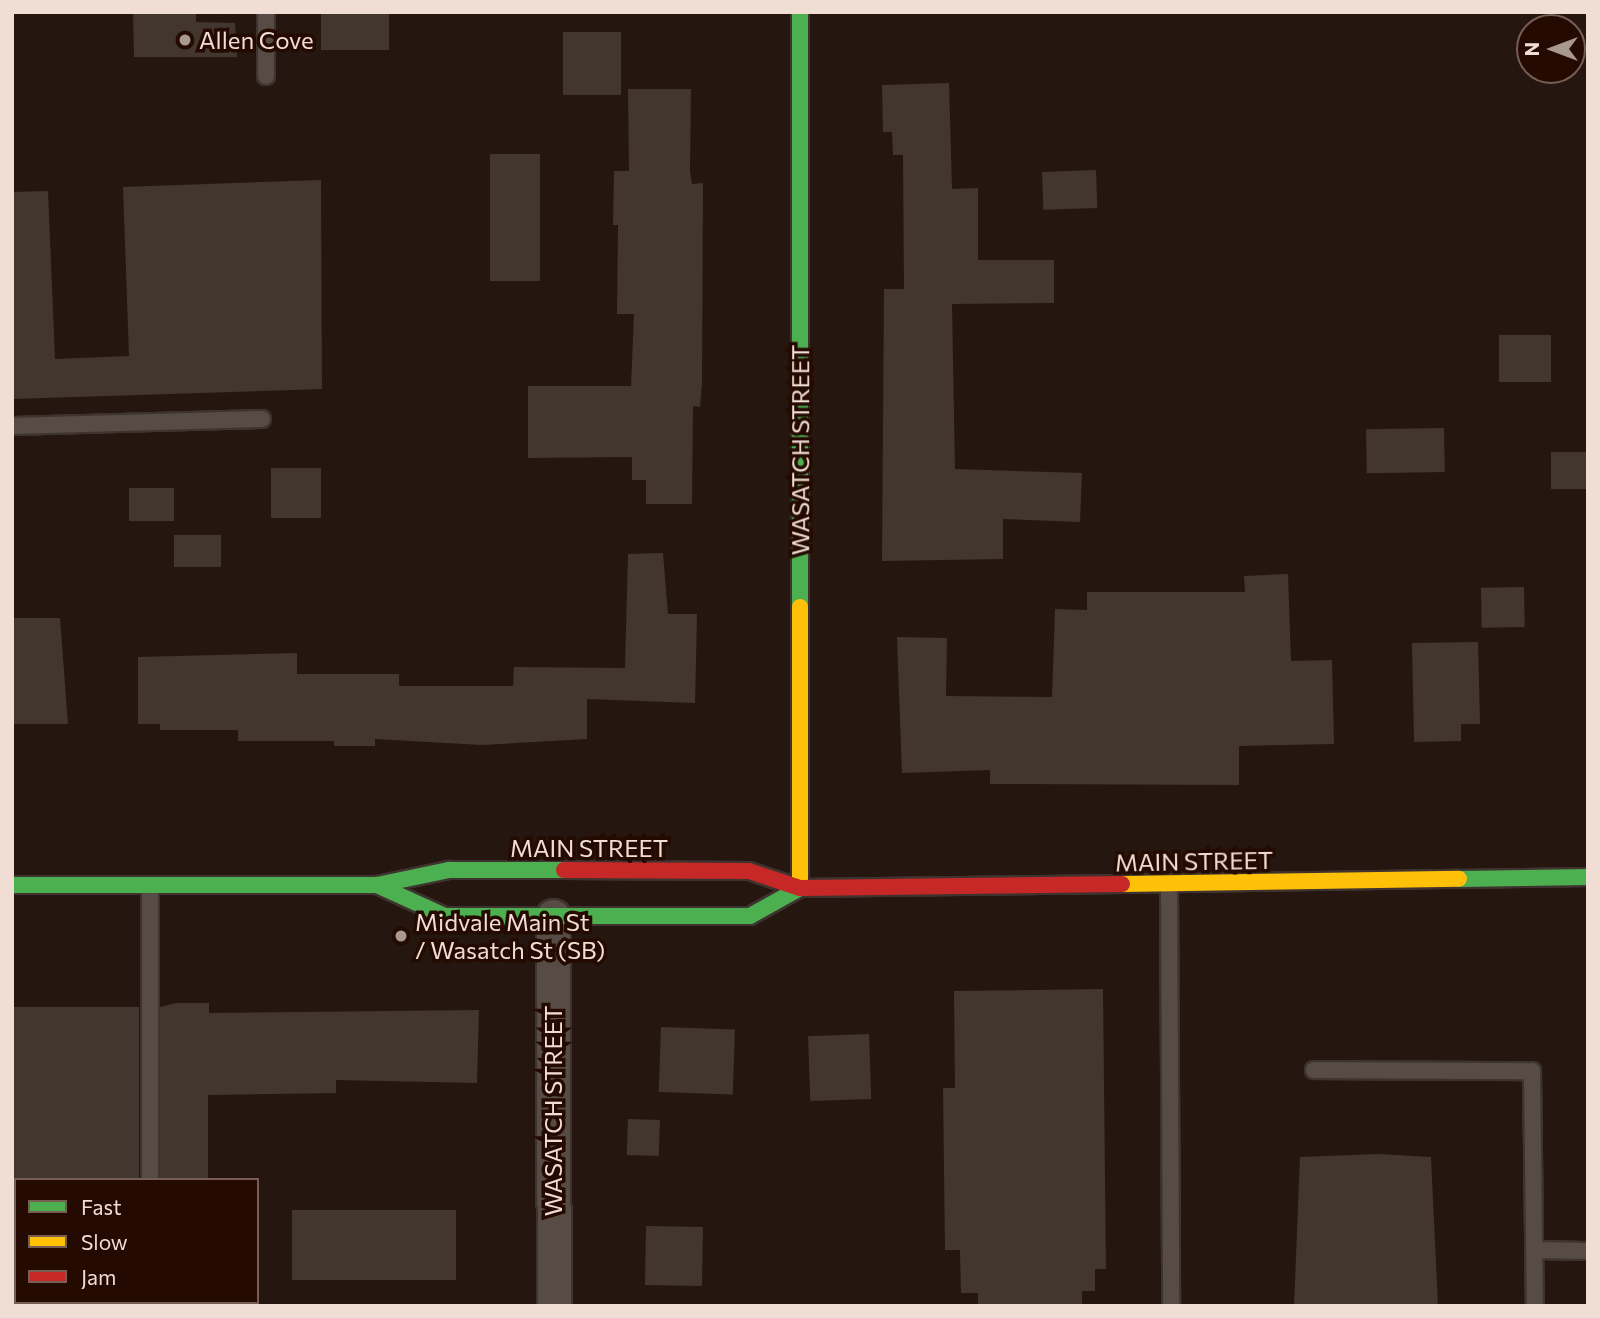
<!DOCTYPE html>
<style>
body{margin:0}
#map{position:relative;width:1600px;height:1318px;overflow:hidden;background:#25170f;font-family:Commissioner,sans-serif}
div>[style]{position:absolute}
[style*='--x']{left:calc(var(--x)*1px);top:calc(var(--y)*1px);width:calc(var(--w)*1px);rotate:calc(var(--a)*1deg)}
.building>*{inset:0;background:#42362f;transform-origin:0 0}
.roads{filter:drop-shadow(2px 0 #3f332f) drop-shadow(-2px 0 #3f332f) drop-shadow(0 2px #3f332f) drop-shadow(0 -2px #3f332f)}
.lane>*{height:16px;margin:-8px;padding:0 8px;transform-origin:8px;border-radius:8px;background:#574c45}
.street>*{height:33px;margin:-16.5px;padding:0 16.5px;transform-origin:16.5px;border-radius:16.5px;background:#574c45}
.fast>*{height:16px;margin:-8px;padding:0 8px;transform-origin:8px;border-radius:8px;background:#4caf50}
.slow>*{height:16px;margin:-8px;padding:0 8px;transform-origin:8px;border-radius:8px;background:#ffc107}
.jam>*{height:16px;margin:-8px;padding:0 8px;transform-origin:8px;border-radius:8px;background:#c62828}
.dots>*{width:19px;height:19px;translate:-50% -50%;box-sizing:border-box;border:4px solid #240a00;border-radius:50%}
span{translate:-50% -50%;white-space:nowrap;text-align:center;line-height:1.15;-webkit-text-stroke:7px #240a00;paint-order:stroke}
.poi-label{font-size:24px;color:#f0ddd4}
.left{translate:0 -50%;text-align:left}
.street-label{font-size:24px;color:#f0ddd4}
.frame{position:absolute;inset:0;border:14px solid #f0ddd4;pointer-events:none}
.legend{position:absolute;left:14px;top:1178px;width:245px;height:126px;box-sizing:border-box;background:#240a00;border:2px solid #765e55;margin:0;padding:9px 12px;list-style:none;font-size:21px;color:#f0ddd4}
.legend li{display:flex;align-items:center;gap:14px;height:35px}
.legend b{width:35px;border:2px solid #765e55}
.north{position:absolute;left:1516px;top:14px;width:70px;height:70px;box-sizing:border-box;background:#240a00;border:2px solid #765e55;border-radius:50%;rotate:270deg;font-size:19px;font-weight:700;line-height:28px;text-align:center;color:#f0ddd4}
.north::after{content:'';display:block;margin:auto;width:24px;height:32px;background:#a9988f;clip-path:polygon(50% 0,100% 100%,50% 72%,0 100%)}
</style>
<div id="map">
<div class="building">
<div style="clip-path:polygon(133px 12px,196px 12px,196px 22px,235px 23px,237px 57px,134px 57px)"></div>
<div style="left:321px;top:12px;width:68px;height:38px"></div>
<div style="left:621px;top:32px;width:63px;height:58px;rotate:90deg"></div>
<div style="clip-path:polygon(949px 83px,952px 189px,978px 188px,978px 260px,1054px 260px,1054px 303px,952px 304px,955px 469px,1082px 473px,1080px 522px,1003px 519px,1003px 559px,882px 561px,884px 289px,904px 289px,903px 155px,893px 155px,892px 132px,883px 132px,882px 85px)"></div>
<div style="clip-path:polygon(628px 89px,691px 89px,690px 171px,692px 184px,703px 183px,702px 383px,700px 407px,693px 406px,692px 504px,646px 504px,646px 480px,632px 480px,632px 457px,528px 458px,528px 386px,631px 386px,634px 314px,617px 314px,618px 225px,613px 225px,614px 171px,629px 171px)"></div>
<div style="left:490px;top:154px;width:50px;height:127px"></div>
<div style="left:1096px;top:170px;width:38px;height:54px;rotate:88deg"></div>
<div style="clip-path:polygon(321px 180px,322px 389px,12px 399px,12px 192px,48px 191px,55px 359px,129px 356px,123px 187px)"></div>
<div style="left:1551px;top:335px;width:47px;height:52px;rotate:90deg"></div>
<div style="left:1444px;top:428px;width:44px;height:78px;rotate:89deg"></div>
<div style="left:1588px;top:452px;width:37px;height:37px;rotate:90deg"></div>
<div style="left:271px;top:468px;width:50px;height:50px"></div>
<div style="left:129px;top:488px;width:45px;height:33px"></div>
<div style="left:174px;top:535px;width:47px;height:32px"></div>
<div style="clip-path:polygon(663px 553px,668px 614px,697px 614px,695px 703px,587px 699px,587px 739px,482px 745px,375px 739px,375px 746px,334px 746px,334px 741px,238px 741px,238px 730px,160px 730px,160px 724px,138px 724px,138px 657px,297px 653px,297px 674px,399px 674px,399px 686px,513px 686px,514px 667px,625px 668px,628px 554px)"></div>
<div style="clip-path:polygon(1288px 574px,1291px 661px,1332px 660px,1334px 744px,1239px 746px,1239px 785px,990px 784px,990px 770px,902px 773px,897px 637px,947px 638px,946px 696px,1052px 697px,1055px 609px,1087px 610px,1087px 592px,1245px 592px,1244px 576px)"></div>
<div style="left:1524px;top:587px;width:40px;height:43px;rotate:89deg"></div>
<div style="clip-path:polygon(12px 618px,60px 618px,68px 724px,12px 724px)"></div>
<div style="clip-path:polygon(1478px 642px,1480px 724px,1461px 724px,1461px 741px,1414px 742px,1412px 643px)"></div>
<div style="clip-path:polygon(1103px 989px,1106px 1269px,1095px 1269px,1095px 1291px,1082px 1291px,1082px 1306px,978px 1306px,978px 1293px,961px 1293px,960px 1250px,945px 1250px,943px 1088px,955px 1088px,954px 991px)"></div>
<div style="clip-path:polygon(176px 1003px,209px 1003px,209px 1013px,479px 1010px,477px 1083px,336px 1080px,336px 1093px,208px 1095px,208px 1180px,160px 1180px,160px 1007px)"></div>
<div style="left:12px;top:1007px;width:127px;height:173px"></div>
<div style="left:661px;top:1027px;width:74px;height:65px;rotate:2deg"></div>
<div style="left:869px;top:1034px;width:65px;height:61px;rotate:88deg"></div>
<div style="left:628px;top:1119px;width:32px;height:36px;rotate:2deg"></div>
<div style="clip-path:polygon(1378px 1154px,1431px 1157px,1438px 1306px,1294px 1306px,1300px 1157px)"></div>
<div style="left:292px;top:1210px;width:164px;height:70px"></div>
<div style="left:646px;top:1226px;width:57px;height:59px;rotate:1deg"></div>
</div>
<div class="roads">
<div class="lane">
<div style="--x:266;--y:76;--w:64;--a:-90"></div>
<div style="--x:12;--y:426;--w:250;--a:-1.6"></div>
<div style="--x:150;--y:885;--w:295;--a:90"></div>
<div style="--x:1169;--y:885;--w:421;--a:89.7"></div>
<div style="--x:1314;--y:1070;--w:218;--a:0.3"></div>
<div style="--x:1532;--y:1071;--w:235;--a:89.3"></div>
<div style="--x:1535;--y:1250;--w:53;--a:1.1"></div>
<div style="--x:150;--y:1302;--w:4;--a:90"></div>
</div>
<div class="street">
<div style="--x:553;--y:916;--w:390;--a:89.9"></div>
</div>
<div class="fast">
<div style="--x:800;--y:12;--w:595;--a:90"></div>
<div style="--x:1459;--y:879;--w:129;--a:-0.9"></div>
<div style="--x:12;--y:885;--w:365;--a:0"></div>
<div style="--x:377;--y:885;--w:74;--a:-11.8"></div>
<div style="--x:449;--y:870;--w:115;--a:0"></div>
<div style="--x:377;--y:885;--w:75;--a:24.5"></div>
<div style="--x:445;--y:916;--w:305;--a:0"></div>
<div style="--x:750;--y:916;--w:57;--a:-29.2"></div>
</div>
<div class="slow">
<div style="--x:800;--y:607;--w:281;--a:90"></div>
<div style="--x:1122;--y:884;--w:337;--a:-0.9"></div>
</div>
<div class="jam">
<div style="--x:564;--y:870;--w:185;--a:0.3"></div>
<div style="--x:749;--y:871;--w:54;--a:18.4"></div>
<div style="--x:800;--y:888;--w:322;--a:-0.7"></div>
</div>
</div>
<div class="dots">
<div style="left:185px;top:40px;background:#a9988f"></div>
<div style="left:401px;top:936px;background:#a9988f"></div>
</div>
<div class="poi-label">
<span class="left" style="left:199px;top:40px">Allen Cove</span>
<span class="left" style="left:415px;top:936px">Midvale Main St<br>/ Wasatch St (SB)</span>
</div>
<div class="street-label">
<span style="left:800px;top:450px;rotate:-90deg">WASATCH STREET</span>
<span style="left:589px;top:848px">MAIN STREET</span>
<span style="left:1194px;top:861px;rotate:-1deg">MAIN STREET</span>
<span style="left:553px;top:1111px;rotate:-90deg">WASATCH STREET</span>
</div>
<div class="frame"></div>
<ul class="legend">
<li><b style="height:9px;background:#4caf50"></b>Fast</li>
<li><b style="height:9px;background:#ffc107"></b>Slow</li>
<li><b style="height:9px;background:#c62828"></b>Jam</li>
</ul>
<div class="north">N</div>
</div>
